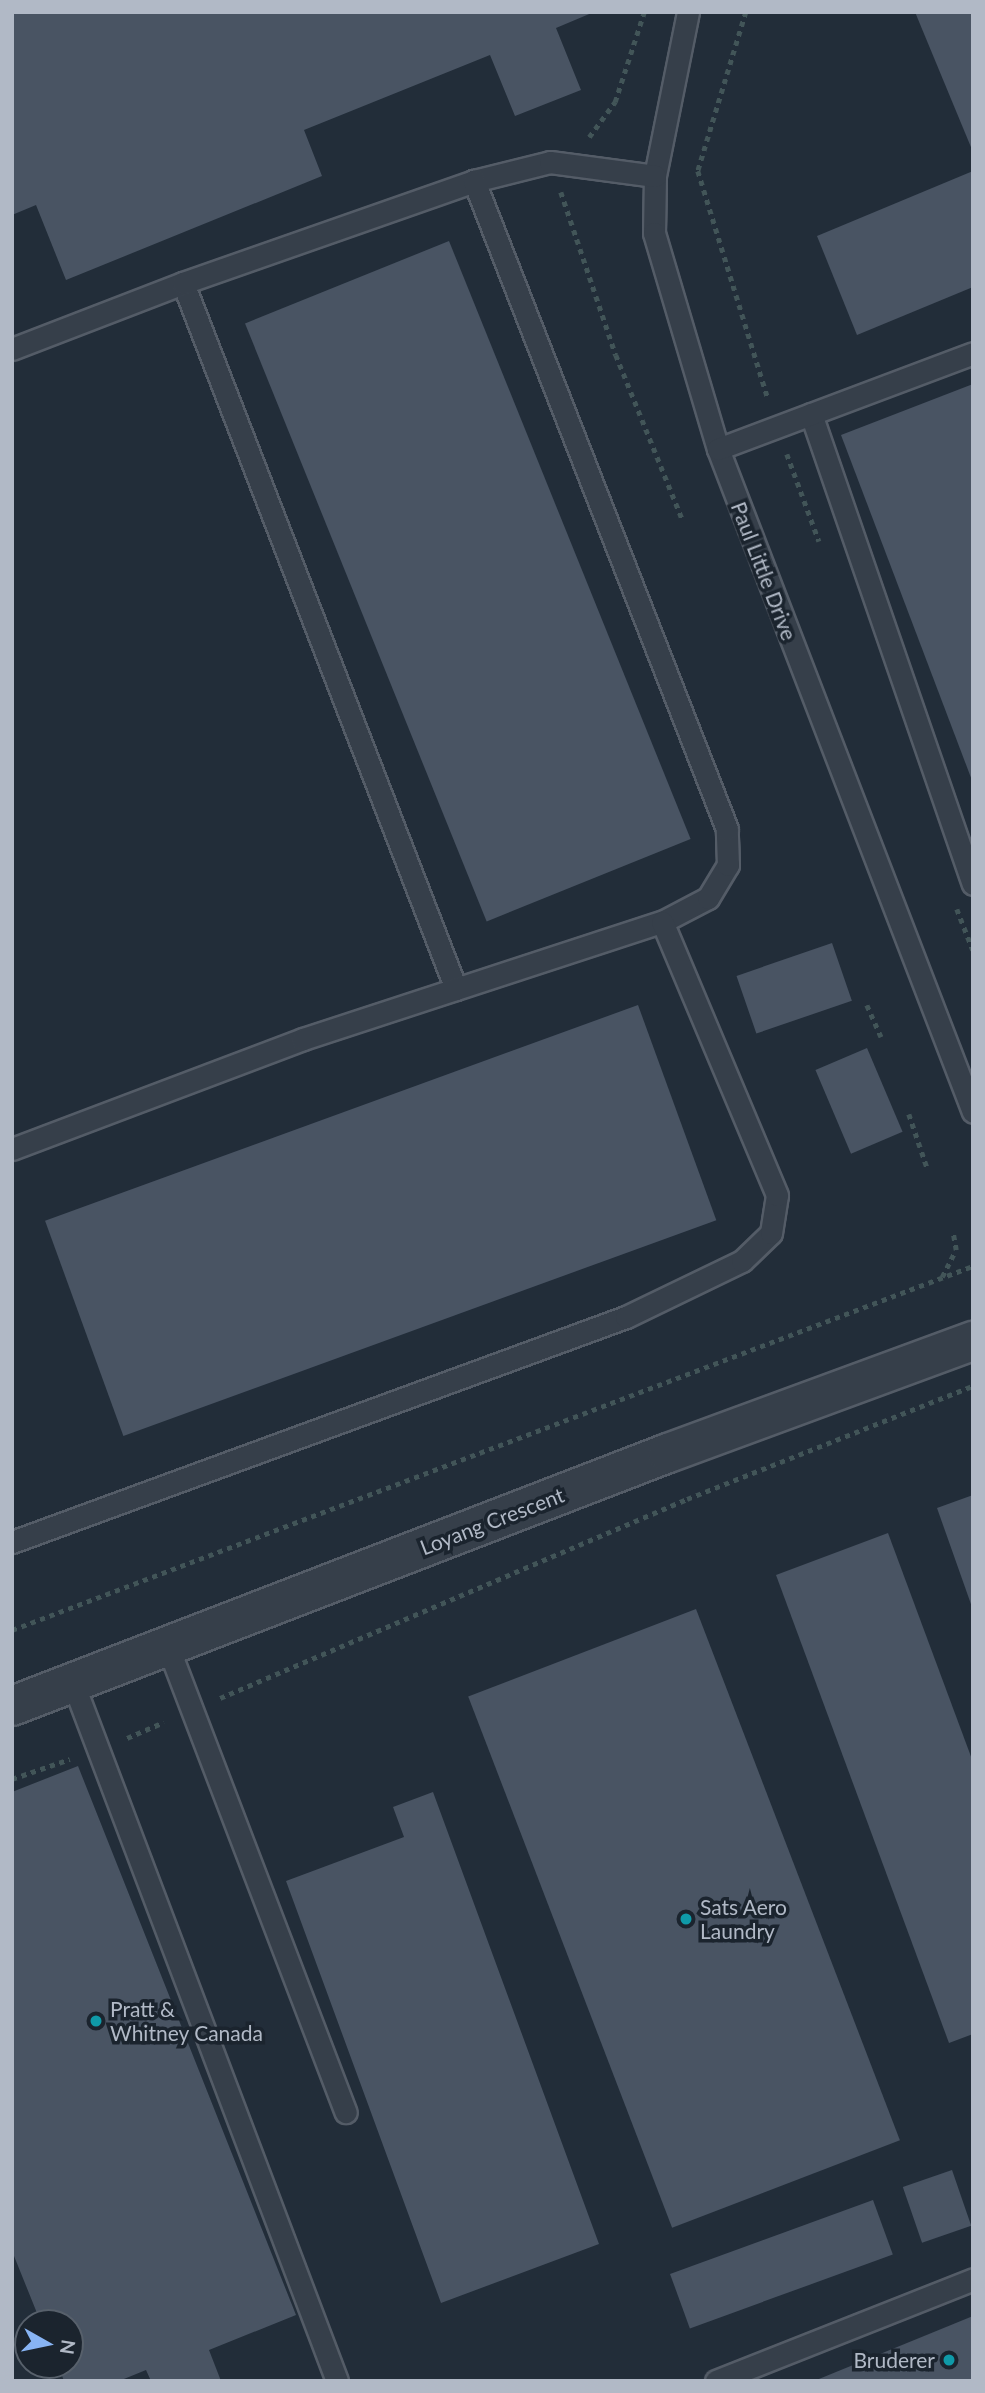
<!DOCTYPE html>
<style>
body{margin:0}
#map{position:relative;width:985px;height:2393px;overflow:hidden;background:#222d39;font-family:Lato,sans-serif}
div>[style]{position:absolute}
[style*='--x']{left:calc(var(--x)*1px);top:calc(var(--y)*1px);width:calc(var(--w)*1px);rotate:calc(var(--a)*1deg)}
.building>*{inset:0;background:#495463;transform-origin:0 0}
.path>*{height:4.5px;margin-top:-2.25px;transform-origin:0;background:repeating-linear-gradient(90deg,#425558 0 5px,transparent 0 10px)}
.roads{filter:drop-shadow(2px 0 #545c67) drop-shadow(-2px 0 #545c67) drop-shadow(0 2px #545c67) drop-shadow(0 -2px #545c67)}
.lane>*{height:21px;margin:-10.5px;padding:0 10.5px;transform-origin:10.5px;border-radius:10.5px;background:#363f4a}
.street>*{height:38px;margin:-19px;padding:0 19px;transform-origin:19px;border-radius:19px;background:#363f4a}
.dots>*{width:19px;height:19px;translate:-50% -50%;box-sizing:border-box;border:4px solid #1b242e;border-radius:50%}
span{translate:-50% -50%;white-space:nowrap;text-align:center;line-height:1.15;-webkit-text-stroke:7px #1b242e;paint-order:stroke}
.street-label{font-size:21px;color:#b1b9c6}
.poi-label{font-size:21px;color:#b1b9c6}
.left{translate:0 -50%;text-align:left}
.right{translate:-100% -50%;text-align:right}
.frame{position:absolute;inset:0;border:14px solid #b1b9c6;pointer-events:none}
.north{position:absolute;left:14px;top:2309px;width:70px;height:70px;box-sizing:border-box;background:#1b242e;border:2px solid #57606b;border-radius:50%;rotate:99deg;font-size:19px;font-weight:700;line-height:28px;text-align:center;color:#b1b9c6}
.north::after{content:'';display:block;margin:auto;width:24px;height:32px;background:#88b4f4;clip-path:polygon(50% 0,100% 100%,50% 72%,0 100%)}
</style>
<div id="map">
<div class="building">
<div style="clip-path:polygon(12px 12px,594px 12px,556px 28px,581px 90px,515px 116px,490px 55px,304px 130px,322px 176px,66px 280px,36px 205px,12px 215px)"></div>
<div style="clip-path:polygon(915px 12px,973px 12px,973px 152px)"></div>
<div style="clip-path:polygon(973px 171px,973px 287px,857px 335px,817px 236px)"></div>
<div style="left:449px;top:241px;width:645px;height:220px;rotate:68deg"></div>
<div style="clip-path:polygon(973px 384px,973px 783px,841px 435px)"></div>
<div style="left:832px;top:943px;width:61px;height:101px;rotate:71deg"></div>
<div style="left:638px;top:1005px;width:229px;height:631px;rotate:70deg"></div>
<div style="left:867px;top:1048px;width:91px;height:56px;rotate:67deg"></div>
<div style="clip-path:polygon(973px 1495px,973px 1607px,972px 1607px,937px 1508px)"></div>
<div style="clip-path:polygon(888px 1533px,973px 1762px,973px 2034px,949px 2043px,776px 1575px)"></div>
<div style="left:696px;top:1609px;width:569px;height:244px;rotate:69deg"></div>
<div style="clip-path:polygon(78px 1766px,296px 2315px,209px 2350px,221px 2381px,151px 2381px,146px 2370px,119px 2381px,64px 2381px,58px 2365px,70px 2365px,70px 2323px,41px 2323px,12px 2251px,12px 1792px)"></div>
<div style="clip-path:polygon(433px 1792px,599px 2244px,441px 2303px,286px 1881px,404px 1837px,393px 1807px)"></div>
<div style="left:952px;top:2170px;width:59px;height:52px;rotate:71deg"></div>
<div style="left:873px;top:2200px;width:58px;height:216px;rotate:70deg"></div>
<div style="clip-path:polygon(973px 2316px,973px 2381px,814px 2381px)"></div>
</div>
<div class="path">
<div style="--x:746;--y:12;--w:166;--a:106.8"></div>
<div style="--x:698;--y:171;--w:239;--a:72.9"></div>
<div style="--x:589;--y:137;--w:44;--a:-53.4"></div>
<div style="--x:615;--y:102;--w:95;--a:-72.1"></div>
<div style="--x:561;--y:192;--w:172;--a:71.4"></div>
<div style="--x:616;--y:355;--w:179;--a:68"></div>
<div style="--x:787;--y:454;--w:93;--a:69.8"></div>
<div style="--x:957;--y:909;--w:44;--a:68.7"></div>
<div style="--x:867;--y:1005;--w:35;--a:66"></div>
<div style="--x:909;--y:1114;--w:59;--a:71.3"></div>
<div style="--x:942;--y:1277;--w:30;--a:-63"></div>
<div style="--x:956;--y:1250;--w:17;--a:-100"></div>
<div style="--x:12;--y:1630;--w:1028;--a:-20.75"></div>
<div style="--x:220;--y:1698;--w:508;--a:-23.08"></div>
<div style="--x:687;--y:1499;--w:308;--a:-21.6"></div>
<div style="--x:127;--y:1738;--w:40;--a:-23.4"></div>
<div style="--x:12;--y:1779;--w:61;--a:-19"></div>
</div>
<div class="roads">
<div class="lane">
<div style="--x:688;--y:12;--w:167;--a:101.4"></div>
<div style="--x:655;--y:176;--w:57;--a:91"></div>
<div style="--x:654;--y:233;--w:225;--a:73.5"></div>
<div style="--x:718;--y:449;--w:710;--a:68.96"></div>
<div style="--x:183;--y:283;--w:757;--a:68.86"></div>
<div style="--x:12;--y:349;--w:183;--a:-21.1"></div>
<div style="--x:183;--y:283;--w:308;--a:-19.3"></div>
<div style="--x:474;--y:181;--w:78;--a:-14"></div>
<div style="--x:550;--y:162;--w:106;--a:7.6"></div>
<div style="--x:811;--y:414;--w:497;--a:71"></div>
<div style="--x:718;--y:449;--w:272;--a:-20.6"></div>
<div style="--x:12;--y:1149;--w:311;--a:-20.7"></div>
<div style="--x:303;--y:1039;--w:378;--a:-18.1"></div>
<div style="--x:662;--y:922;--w:52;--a:-27.6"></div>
<div style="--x:708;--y:898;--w:39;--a:-59"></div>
<div style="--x:728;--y:865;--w:36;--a:-92"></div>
<div style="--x:727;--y:829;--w:696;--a:-111.33"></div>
<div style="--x:12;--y:1542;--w:654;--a:-20.13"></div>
<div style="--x:626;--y:1317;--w:129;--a:-25.8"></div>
<div style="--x:742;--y:1261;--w:40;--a:-44"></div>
<div style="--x:771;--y:1233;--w:38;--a:-81"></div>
<div style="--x:777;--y:1195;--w:296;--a:-112.8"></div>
<div style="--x:168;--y:1647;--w:498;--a:69.1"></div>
<div style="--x:73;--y:1683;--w:746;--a:69.28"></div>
<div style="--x:716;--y:2381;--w:277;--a:-21.6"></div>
</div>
<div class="street">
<div style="--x:12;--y:1706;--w:703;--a:-21.09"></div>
<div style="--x:668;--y:1453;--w:325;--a:-20.2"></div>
</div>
</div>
<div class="dots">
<div style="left:686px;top:1919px;background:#0f9aa8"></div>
<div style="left:96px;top:2021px;background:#0f9aa8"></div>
<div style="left:949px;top:2360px;background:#0f9aa8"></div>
</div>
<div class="street-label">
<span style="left:764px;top:571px;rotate:69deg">Paul Little Drive</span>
<span style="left:492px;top:1521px;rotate:-21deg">Loyang Crescent</span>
</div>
<div class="poi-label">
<span class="left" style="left:700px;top:1919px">Sats Aero<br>Laundry</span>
<span class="left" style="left:110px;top:2021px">Pratt &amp;<br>Whitney Canada</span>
<span class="right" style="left:935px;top:2360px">Bruderer</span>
</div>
<div class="frame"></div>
<div class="north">N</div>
</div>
